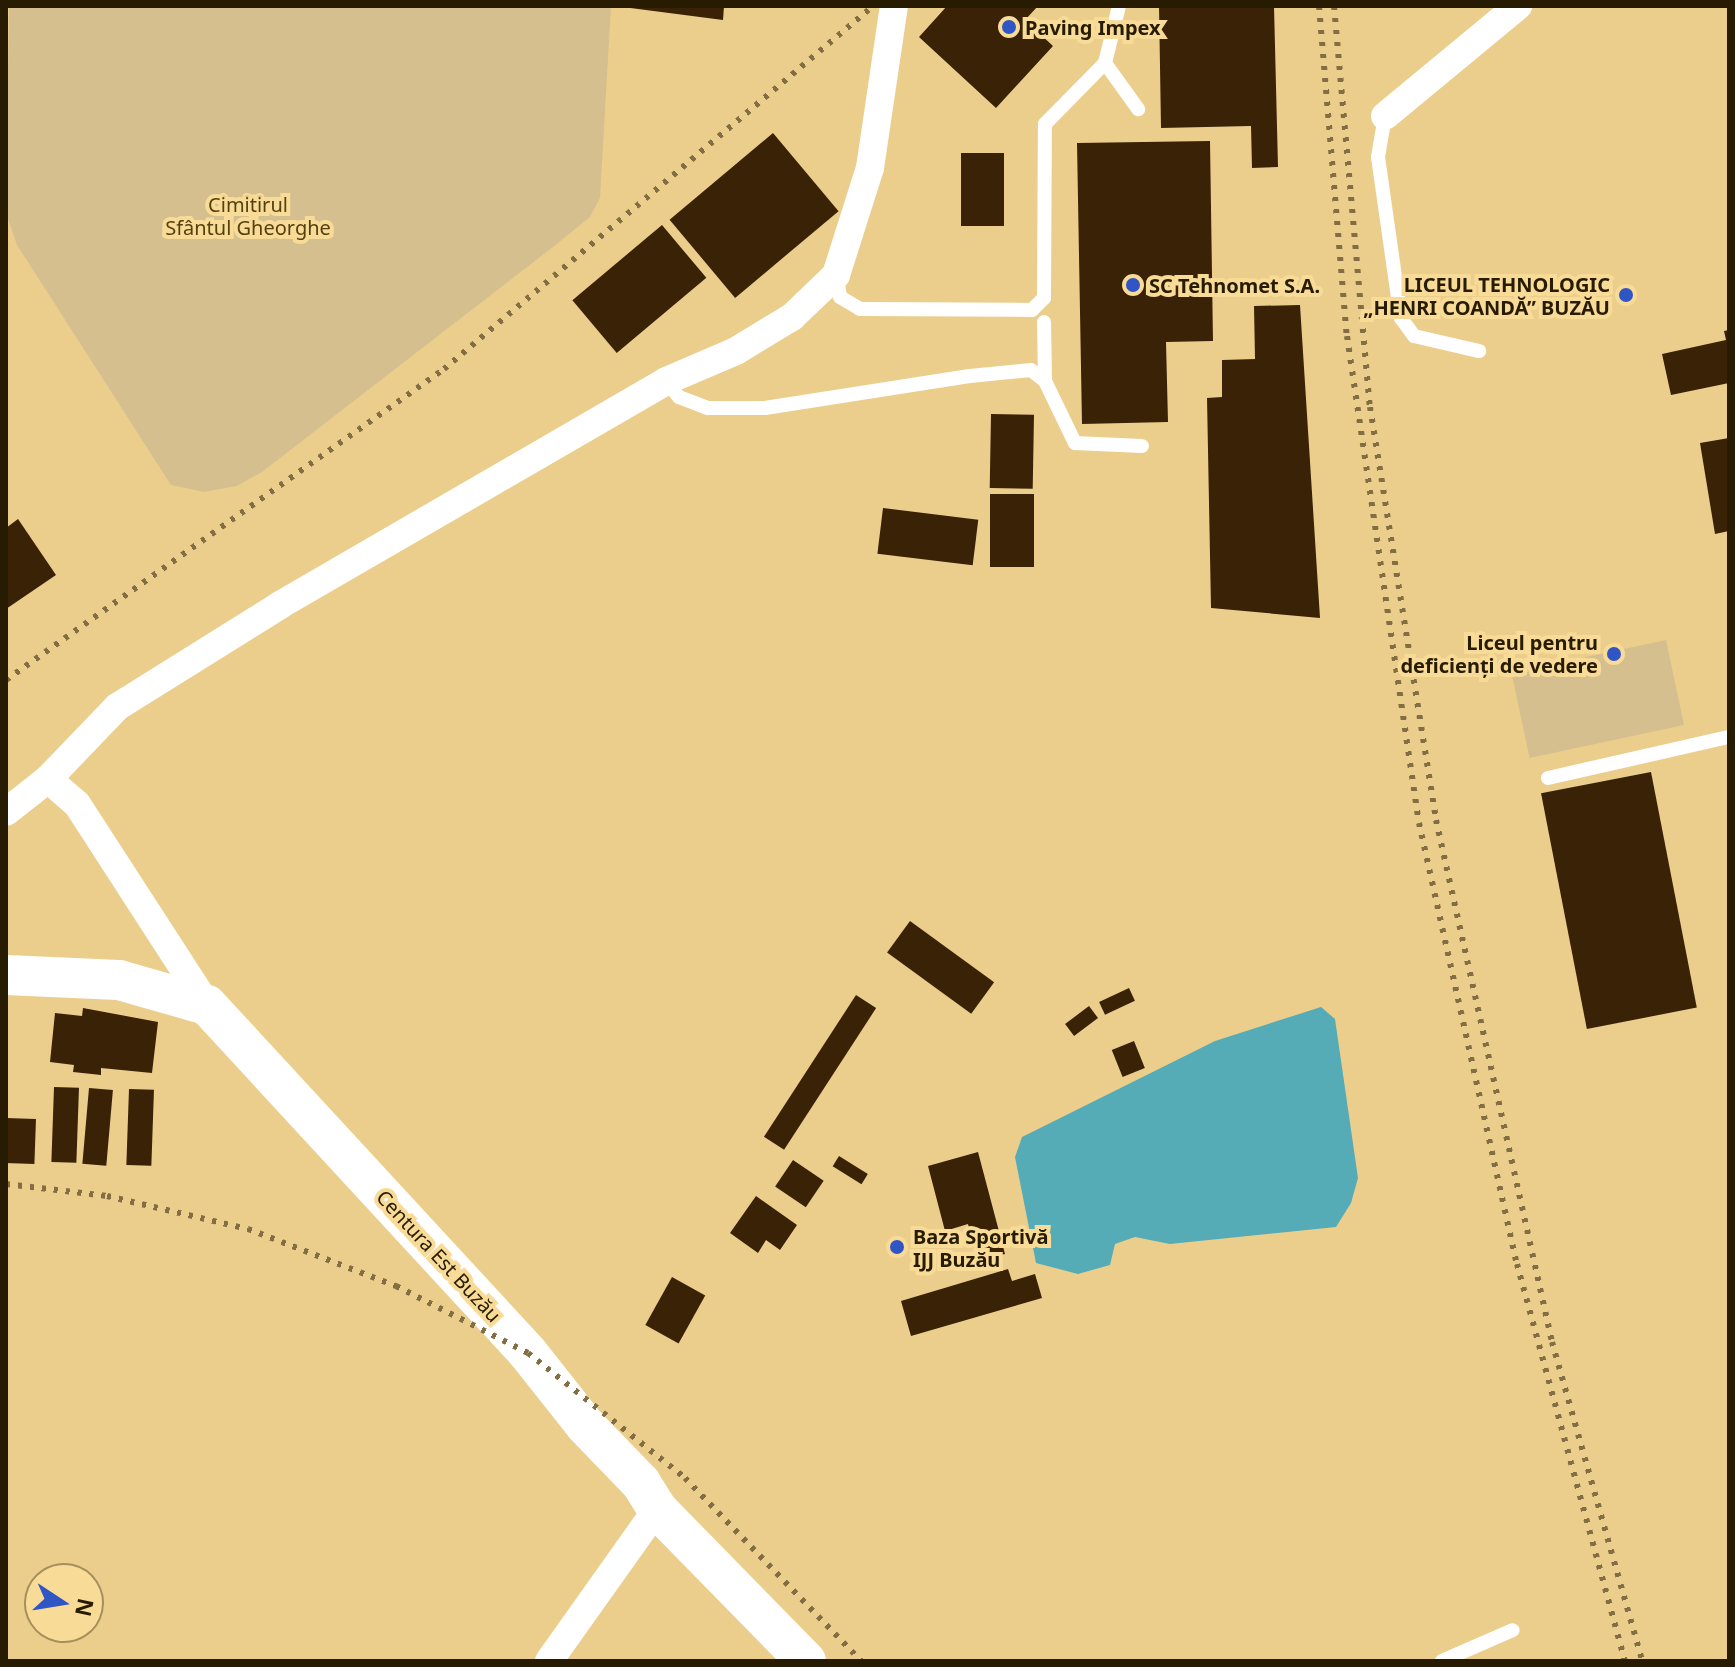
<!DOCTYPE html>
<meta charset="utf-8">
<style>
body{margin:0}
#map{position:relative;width:1735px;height:1667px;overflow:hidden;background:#ecce8c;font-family:"Noto Sans",sans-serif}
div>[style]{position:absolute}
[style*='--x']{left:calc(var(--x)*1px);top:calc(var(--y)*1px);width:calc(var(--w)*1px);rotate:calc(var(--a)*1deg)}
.green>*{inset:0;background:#d6bf8e;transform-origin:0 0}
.water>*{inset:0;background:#55acb7}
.building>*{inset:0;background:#3a2206;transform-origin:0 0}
.lane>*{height:14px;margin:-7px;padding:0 7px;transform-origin:7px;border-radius:7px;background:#fff}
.street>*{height:28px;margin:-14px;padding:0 14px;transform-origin:14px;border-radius:14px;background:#fff}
.secondary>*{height:40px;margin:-20px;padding:0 20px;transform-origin:20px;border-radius:20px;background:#fff}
.rail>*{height:6px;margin-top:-3px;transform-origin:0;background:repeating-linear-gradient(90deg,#826e42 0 4px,transparent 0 12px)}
.dots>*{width:22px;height:22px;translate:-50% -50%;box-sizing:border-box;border:4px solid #f9db98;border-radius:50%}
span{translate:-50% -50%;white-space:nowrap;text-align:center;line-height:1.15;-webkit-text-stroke:8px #f9db98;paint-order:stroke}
.poi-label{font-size:20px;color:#271c02;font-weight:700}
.left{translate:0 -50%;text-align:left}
.right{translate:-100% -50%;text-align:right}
.park-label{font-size:20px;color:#533f0f}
.street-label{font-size:20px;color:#271c02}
.frame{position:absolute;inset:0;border:8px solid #271c02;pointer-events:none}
.north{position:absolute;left:24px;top:1563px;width:80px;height:80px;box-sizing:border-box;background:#f9db98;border:2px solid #a58f5c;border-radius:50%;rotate:102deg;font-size:22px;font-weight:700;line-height:32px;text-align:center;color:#271c02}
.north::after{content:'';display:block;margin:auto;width:28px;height:36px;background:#3055c5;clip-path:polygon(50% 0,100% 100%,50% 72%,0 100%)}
</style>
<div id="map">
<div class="green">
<div style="clip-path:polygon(9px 6px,611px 6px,600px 198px,590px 217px,553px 247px,262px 472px,237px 486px,204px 492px,171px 485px,17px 245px,6px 213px)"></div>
<div style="left:1666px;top:640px;width:87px;height:158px;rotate:78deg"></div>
</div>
<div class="water">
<div style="clip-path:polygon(1321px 1007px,1335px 1019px,1358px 1178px,1351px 1203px,1336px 1227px,1170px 1244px,1135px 1237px,1115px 1244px,1110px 1265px,1078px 1274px,1036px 1263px,1015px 1157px,1022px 1137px,1215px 1041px)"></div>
</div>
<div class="building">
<div style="clip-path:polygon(615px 6px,724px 6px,723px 20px)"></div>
<div style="clip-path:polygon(947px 6px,1038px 6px,1025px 20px,1053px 46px,996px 108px,919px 37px)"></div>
<div style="clip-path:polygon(1159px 6px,1274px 6px,1278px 167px,1252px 168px,1251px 126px,1161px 128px)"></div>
<div style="left:773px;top:133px;width:102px;height:135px;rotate:50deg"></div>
<div style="clip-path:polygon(1210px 141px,1213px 341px,1166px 342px,1168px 422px,1082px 424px,1077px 143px)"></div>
<div style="left:961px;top:153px;width:43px;height:73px"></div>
<div style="left:662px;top:225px;width:69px;height:117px;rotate:50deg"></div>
<div style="clip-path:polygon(1300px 305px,1320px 618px,1211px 608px,1207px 398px,1222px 397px,1222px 360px,1255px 359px,1254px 306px)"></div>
<div style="clip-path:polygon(1729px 330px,1729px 383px,1671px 395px,1662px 354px,1726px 340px,1724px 331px)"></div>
<div style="left:991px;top:414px;width:43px;height:74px;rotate:1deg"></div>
<div style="clip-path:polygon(1729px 438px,1729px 531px,1715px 534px,1700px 443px)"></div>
<div style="left:990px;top:494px;width:44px;height:73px"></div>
<div style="left:883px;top:508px;width:96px;height:46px;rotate:7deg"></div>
<div style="clip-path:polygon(18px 519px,56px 575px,6px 609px,6px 528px)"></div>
<div style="left:1651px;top:772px;width:240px;height:112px;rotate:79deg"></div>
<div style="left:910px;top:921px;width:104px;height:39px;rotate:36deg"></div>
<div style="left:1129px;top:988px;width:14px;height:33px;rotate:65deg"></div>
<div style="left:856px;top:995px;width:24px;height:169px;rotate:33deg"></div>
<div style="left:1089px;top:1006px;width:15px;height:30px;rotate:53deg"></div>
<div style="clip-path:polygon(83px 1008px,158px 1022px,152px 1073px,101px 1068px,101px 1075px,73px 1072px,74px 1065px,50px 1062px,55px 1013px,82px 1016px)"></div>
<div style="left:1134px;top:1041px;width:29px;height:24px;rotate:68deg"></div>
<div style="left:54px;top:1087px;width:25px;height:75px;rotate:2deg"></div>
<div style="left:89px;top:1088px;width:24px;height:76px;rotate:5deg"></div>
<div style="left:129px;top:1089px;width:25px;height:76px;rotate:2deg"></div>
<div style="left:6px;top:1118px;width:30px;height:45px;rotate:2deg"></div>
<div style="clip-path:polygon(978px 1152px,1005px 1254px,977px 1261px,968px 1224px,945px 1231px,928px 1166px)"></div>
<div style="left:839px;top:1156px;width:34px;height:12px;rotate:32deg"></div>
<div style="left:793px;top:1160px;width:37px;height:32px;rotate:34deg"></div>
<div style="clip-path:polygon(756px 1196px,797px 1225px,780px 1250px,766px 1240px,758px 1253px,730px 1233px)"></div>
<div style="clip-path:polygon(1008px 1269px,1012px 1281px,1035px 1274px,1042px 1298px,911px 1336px,901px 1301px)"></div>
<div style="left:672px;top:1277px;width:38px;height:55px;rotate:29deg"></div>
</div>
<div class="lane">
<div style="--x:1105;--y:63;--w:57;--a:54.3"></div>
<div style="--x:1385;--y:116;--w:42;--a:99.7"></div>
<div style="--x:1378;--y:157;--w:163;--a:81.9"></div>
<div style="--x:1401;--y:318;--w:22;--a:54"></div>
<div style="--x:1414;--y:336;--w:67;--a:13"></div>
<div style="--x:837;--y:276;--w:21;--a:82"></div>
<div style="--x:840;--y:297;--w:23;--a:31"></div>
<div style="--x:860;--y:309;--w:172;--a:0.3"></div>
<div style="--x:1032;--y:310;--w:17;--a:-45"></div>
<div style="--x:1044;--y:298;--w:174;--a:-89.7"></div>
<div style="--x:1045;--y:124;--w:86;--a:-45.5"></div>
<div style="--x:1105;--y:63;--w:59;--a:-76.2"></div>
<div style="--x:1044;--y:322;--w:59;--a:89"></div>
<div style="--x:1045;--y:381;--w:69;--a:64.2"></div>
<div style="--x:1075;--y:443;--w:67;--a:2.6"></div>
<div style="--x:666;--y:381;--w:21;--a:51"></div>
<div style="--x:679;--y:397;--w:31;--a:21"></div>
<div style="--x:708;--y:408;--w:57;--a:0"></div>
<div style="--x:765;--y:408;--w:207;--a:-8.9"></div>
<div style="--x:970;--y:376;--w:61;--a:-5.6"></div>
<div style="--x:1031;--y:370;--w:18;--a:38"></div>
<div style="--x:1548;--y:778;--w:186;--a:-12.8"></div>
<div style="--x:1442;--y:1661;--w:77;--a:-23.6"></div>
</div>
<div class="street">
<div style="--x:1385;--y:116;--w:173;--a:-39.6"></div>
<div style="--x:48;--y:779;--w:38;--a:41"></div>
<div style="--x:77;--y:804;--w:239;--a:57.1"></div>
<div style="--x:6;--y:812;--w:53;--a:-38.2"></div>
<div style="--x:48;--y:779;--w:100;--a:-46.2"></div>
<div style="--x:117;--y:707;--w:192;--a:-32"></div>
<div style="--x:280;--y:605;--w:446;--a:-30.1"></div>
<div style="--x:666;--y:381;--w:76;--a:-23.2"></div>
<div style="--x:736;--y:351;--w:66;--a:-31.3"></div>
<div style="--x:792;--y:317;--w:61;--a:-43.7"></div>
<div style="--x:836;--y:275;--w:112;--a:-72.4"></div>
<div style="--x:870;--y:168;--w:164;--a:-81.6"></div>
<div style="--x:549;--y:1661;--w:186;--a:-54.6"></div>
</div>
<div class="secondary">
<div style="--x:6;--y:975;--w:113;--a:2.5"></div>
<div style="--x:119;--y:980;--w:91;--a:15.9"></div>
<div style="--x:207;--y:1005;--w:473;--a:47.3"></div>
<div style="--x:528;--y:1353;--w:92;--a:51.6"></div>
<div style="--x:585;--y:1425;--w:81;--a:46"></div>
<div style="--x:641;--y:1483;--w:31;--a:58"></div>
<div style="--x:657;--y:1509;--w:213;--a:45.6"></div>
</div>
<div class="rail">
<div style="--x:1319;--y:6;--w:331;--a:85.2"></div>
<div style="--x:1347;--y:336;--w:492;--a:81.6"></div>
<div style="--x:1419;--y:823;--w:452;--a:77.5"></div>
<div style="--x:1517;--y:1264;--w:411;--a:74.8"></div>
<div style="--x:1334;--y:6;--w:403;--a:84.9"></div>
<div style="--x:1370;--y:407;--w:418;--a:80.9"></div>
<div style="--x:1436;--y:820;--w:535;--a:77.47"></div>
<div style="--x:1552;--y:1342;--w:331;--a:74.2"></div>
<div style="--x:6;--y:680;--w:537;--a:-35.38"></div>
<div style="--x:444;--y:369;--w:562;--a:-40.24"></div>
<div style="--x:6;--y:1184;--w:102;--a:6.8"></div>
<div style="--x:107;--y:1196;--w:145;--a:13.2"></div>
<div style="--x:248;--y:1229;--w:159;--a:21.1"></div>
<div style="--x:396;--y:1286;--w:148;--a:26.9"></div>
<div style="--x:528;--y:1353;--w:201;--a:38.5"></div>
<div style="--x:685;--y:1478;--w:254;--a:46.1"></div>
</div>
<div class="dots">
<div style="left:1009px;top:27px;background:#3055c5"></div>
<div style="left:1133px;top:285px;background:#3055c5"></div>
<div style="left:1626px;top:295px;background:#3055c5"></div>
<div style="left:1614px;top:654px;background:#3055c5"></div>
<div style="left:897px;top:1247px;background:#3055c5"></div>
</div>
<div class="poi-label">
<span class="left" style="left:1025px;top:27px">Paving Impex</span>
<span class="right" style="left:1610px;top:296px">LICEUL TEHNOLOGIC<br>„HENRI COANDĂ” BUZĂU</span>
<span class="left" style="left:1149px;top:285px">SC Tehnomet S.A.</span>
<span class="right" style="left:1598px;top:654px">Liceul pentru<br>deficienți de vedere</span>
<span class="left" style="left:913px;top:1248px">Baza Sportivă<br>IJJ Buzău</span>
</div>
<div class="park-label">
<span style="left:248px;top:216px">Cimitirul<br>Sfântul Gheorghe</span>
</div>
<div class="street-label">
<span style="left:439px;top:1256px;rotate:47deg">Centura Est Buzău</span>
</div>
<div class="frame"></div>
<div class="north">N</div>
</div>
